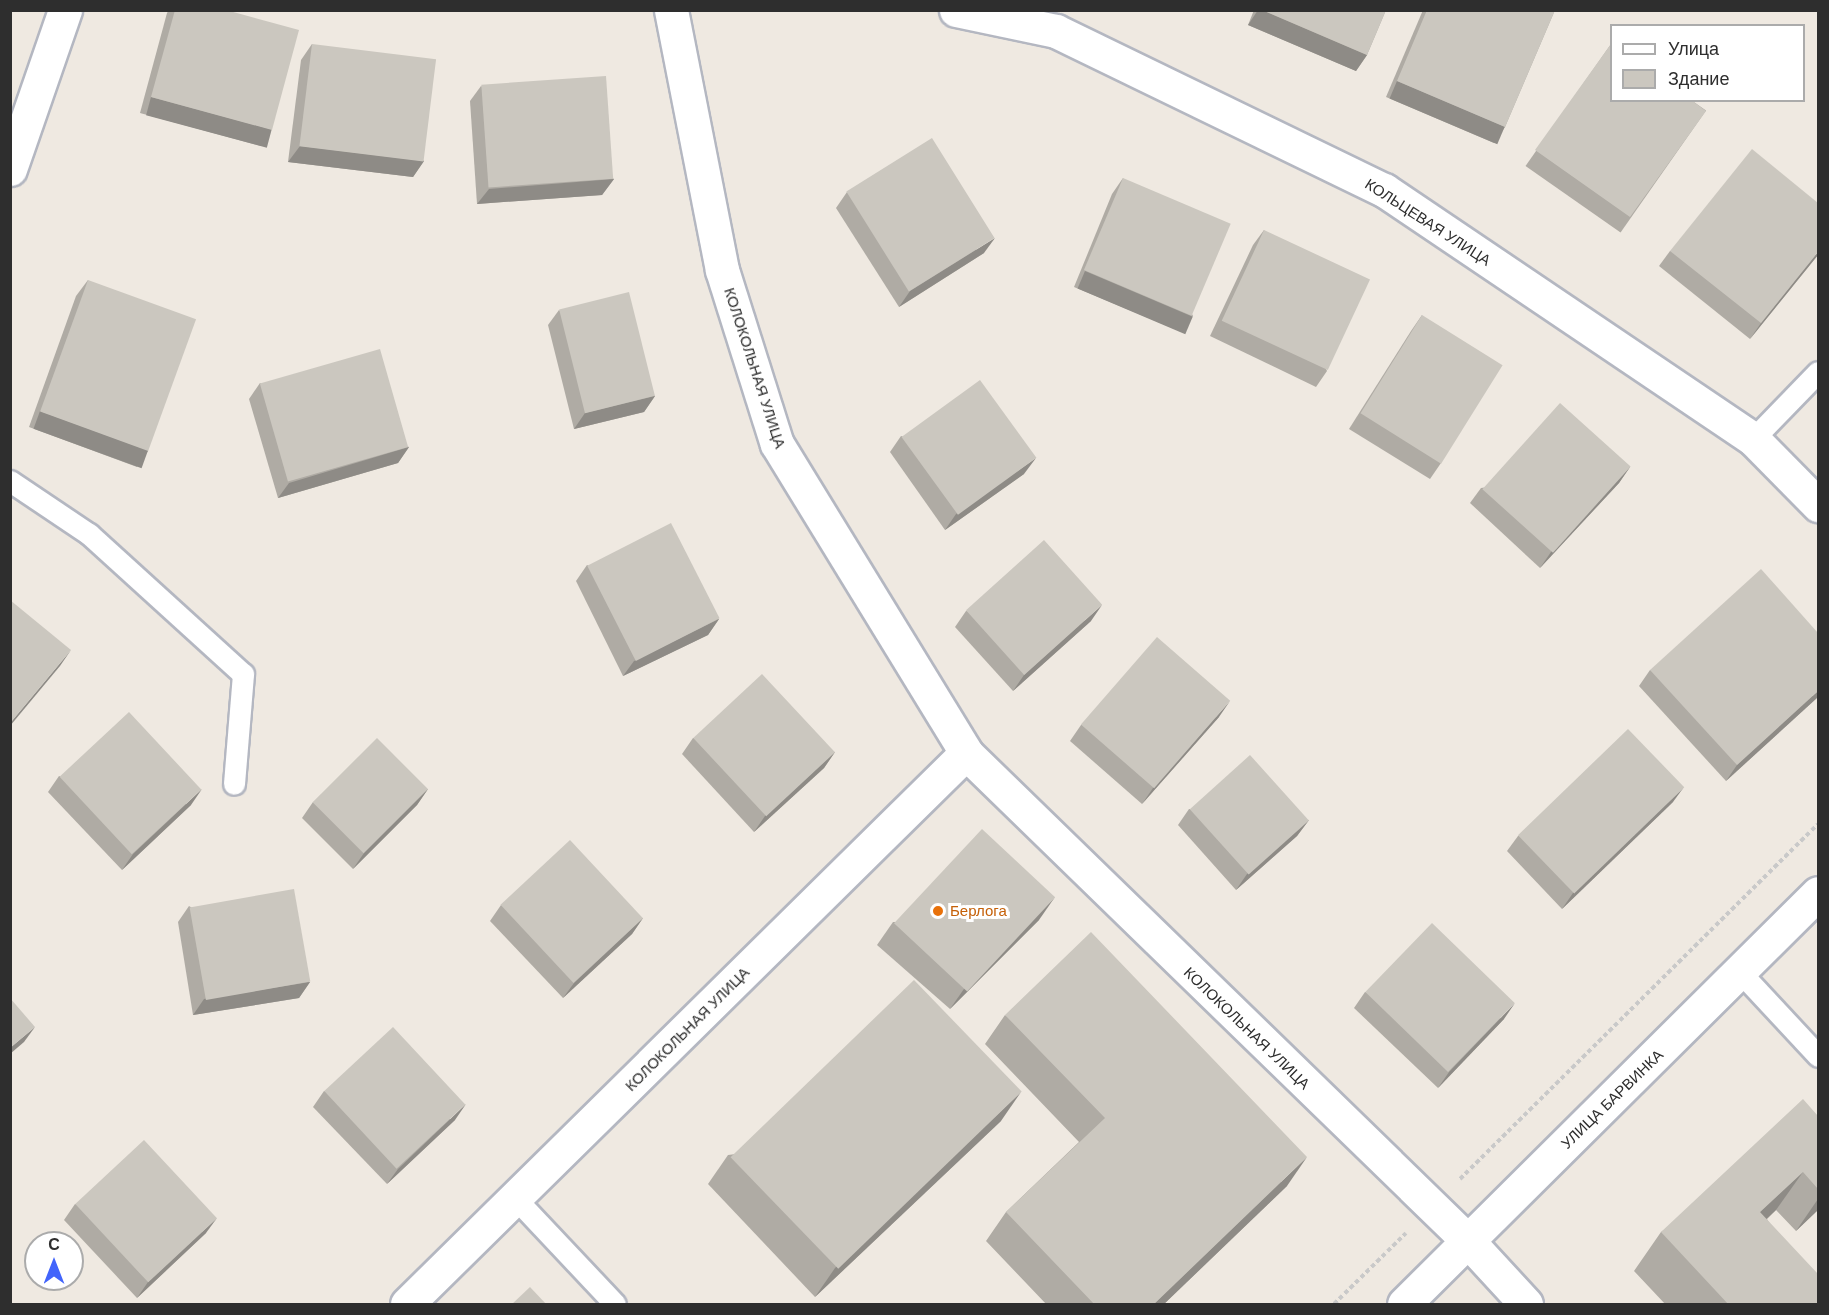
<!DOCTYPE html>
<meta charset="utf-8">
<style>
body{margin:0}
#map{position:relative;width:1829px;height:1315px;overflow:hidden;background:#efe9e1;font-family:Arial,sans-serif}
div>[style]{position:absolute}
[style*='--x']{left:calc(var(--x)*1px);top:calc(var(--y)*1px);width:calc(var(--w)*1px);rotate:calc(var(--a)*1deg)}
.path>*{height:4px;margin-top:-2px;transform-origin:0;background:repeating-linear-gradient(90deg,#c9c9c9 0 4.5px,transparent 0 7.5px)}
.roads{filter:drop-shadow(2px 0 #b4b7c1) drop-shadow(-2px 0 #b4b7c1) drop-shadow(0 2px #b4b7c1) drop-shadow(0 -2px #b4b7c1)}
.lane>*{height:21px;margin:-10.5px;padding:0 10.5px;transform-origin:10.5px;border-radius:10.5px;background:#fff}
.street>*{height:33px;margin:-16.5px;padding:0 16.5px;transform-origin:16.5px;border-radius:16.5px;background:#fff}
.wall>*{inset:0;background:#afaba4;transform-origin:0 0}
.shaded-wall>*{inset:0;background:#8e8b86;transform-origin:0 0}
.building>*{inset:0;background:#cbc7bf;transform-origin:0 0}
.dots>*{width:16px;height:16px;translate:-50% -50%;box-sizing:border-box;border:3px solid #fff;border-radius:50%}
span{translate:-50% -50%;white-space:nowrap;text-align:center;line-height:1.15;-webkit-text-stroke:6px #fff;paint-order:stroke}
.street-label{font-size:15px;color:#2e2e2e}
.food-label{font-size:15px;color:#c56008}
.left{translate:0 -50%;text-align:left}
.frame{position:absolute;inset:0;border:12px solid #2e2e2e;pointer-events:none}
.legend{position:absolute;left:1610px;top:24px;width:195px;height:78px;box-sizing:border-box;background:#fff;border:2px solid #ababab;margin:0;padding:8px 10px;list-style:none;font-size:18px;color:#2e2e2e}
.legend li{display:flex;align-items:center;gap:12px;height:30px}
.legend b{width:30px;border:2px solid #ababab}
.north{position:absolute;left:24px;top:1231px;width:60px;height:60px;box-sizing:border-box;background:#fff;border:2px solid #ababab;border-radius:50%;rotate:0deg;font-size:16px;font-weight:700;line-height:24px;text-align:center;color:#2e2e2e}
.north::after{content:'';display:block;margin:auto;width:21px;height:27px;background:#4264fb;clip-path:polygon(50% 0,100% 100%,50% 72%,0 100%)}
</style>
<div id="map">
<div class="path">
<div style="--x:1460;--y:1179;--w:504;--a:-44.76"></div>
<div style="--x:1334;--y:1304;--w:101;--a:-44.6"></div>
</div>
<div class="roads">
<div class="lane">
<div style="--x:1753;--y:439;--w:93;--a:-45.9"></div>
<div style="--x:10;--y:481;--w:95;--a:33.9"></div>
<div style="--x:89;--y:534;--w:208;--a:42.3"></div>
<div style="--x:243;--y:674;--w:110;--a:94.7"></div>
<div style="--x:1741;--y:973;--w:113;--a:47.1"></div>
<div style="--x:516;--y:1199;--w:144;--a:46.7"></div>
</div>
<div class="street">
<div style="--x:671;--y:10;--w:265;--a:78.9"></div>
<div style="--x:722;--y:270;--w:182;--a:72.5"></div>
<div style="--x:777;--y:444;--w:362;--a:58.5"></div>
<div style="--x:966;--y:753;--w:699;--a:44.19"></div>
<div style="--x:1467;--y:1240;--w:87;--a:47.3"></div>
<div style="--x:956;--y:10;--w:102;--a:11.9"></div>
<div style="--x:1056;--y:31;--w:365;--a:25.9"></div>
<div style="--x:1384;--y:190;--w:445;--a:34"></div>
<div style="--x:1753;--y:439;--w:93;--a:45.4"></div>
<div style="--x:10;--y:169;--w:168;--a:-70.9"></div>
<div style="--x:407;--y:1304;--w:785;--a:-44.59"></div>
<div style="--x:1404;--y:1304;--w:583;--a:-44.79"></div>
</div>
</div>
<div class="wall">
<div style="clip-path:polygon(169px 10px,226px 10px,261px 146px,140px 113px,167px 13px)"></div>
<div style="clip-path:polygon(1254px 10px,1386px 10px,1367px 55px,1356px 71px,1248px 25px)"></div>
<div style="clip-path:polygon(1423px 10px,1555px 10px,1505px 127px,1494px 143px,1386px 97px)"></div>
<div style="clip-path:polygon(312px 44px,424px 161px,413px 177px,288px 162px,301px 60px)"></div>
<div style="left:1611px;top:44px;width:116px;height:149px;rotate:35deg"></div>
<div style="clip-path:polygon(481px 86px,614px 179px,602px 195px,477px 204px,470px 101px)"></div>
<div style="clip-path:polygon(1123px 178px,1193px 316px,1182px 332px,1074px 287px,1112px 194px)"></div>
<div style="clip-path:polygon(847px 192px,984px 253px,899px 307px,836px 208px)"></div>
<div style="clip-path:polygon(1264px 230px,1327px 371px,1316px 387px,1210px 336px,1253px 245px)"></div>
<div style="clip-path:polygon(1670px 251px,1818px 255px,1750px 339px,1659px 266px)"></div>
<div style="clip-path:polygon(88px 280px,148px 451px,137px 467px,29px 427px,76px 296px)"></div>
<div style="clip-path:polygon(559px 310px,655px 396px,644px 412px,574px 429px,548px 325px)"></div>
<div style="clip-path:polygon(1422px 315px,1441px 463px,1430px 479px,1349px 429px,1411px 331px)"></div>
<div style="clip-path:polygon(260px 383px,409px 447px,398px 463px,278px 498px,249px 399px)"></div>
<div style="clip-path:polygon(901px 436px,1024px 474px,945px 530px,890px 452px)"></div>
<div style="clip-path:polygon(1630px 467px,1619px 483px,1540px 568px,1470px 503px,1481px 488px)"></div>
<div style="clip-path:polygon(587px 565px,719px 619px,708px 635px,623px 676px,576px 581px)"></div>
<div style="clip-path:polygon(966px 611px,1091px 621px,1013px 691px,955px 627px)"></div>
<div style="clip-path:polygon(1650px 670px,1818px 697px,1726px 781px,1639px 686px)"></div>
<div style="clip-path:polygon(1219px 717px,1142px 804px,1070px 741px,1081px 725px)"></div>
<div style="clip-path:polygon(693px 738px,835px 752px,824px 768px,754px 832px,682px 754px)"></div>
<div style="clip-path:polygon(59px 776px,191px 805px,122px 870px,48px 792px)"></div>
<div style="clip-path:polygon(428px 789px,417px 805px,353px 869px,302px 818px,313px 802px)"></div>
<div style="clip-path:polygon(1673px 802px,1562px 909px,1507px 851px,1518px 836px)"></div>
<div style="clip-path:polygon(1189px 809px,1309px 820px,1297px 836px,1236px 890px,1178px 825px)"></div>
<div style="clip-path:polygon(501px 905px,643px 918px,632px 934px,563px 998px,490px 921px)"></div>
<div style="clip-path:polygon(189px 906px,310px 982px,299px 998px,193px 1015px,178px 922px)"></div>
<div style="clip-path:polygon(1039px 920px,950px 1009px,877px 945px,893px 922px)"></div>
<div style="clip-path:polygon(1365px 992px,1504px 1019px,1438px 1088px,1354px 1008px)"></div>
<div style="clip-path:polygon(1005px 1015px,1287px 1186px,1163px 1305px,1047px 1305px,986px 1241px,1006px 1212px,1079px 1142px,985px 1044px)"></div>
<div style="clip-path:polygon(324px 1091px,455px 1120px,387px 1184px,313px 1107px)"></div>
<div style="clip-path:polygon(1818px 1116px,1818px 1210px,1796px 1231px,1776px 1210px,1767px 1219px,1818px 1305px,1666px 1305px,1634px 1271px,1661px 1232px)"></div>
<div style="clip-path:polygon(1001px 1121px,815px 1297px,708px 1184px,728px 1155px)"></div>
<div style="clip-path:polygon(75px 1204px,206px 1233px,137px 1298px,64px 1220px)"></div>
</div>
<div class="shaded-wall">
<div style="clip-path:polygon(1258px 10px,1262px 10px,1367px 55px,1356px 71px,1248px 25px)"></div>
<div style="left:1397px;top:81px;width:117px;height:19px;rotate:23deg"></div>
<div style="left:151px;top:97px;width:125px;height:19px;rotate:15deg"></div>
<div style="clip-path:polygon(300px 146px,424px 161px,413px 177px,288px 162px)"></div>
<div style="clip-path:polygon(614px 179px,602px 195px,477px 204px,489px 189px)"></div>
<div style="clip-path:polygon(995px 238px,984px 253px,899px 307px,910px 291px)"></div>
<div style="clip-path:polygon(1818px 252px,1818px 255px,1750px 339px,1761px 323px)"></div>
<div style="left:1085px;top:271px;width:117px;height:19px;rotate:23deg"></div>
<div style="clip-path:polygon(655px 396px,644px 412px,574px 429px,585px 413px)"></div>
<div style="left:40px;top:411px;width:115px;height:19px;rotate:20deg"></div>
<div style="clip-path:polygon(409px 447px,398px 463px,278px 498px,289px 483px)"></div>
<div style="clip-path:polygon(1036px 458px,1024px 474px,945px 530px,956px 514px)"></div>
<div style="clip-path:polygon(1630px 467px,1619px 483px,1540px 568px,1551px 552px)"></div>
<div style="clip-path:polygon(1102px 605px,1091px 621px,1013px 691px,1024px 675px)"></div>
<div style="clip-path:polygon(719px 619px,708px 635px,623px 676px,634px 661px)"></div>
<div style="clip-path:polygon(71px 650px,60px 666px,10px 726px,11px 722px)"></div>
<div style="clip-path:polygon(1818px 691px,1818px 697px,1726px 781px,1737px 765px)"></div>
<div style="clip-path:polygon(1230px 701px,1219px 717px,1142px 804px,1153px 788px)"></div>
<div style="clip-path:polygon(835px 752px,824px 768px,754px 832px,765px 816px)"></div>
<div style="clip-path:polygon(1684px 787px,1673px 802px,1562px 909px,1573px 893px)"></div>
<div style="clip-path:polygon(202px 789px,191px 805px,122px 870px,133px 854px)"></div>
<div style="clip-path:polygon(428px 789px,417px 805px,353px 869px,364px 853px)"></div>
<div style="clip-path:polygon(1309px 820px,1297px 836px,1236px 890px,1247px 874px)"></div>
<div style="clip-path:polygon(1055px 897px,1039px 920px,950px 1009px,966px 986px)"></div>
<div style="clip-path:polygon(643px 918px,632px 934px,563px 998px,574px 983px)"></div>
<div style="clip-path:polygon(310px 982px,299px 998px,193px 1015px,204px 999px)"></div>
<div style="clip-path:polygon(1515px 1003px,1504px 1019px,1438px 1088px,1449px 1072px)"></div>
<div style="clip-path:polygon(35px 1027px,24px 1042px,10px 1054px,10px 1048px)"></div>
<div style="clip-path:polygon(1021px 1092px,1001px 1121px,815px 1297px,835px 1268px)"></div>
<div style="clip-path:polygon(466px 1104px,455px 1120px,387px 1184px,398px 1169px)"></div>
<div style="clip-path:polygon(1307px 1157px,1287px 1186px,1163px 1305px,1153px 1305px)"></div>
<div style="clip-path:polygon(1803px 1172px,1776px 1210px,1733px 1250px,1760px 1212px)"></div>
<div style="clip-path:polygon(1818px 1199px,1818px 1210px,1796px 1231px)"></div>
<div style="clip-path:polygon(217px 1218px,206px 1233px,137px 1298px,148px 1282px)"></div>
</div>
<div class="building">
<div style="clip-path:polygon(175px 10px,226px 10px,299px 30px,272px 130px,151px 97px)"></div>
<div style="clip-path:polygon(1262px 10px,1386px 10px,1367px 55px)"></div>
<div style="clip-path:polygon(1427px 10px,1555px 10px,1505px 127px,1397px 81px)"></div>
<div style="left:312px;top:44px;width:125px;height:103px;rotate:7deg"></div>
<div style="clip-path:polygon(1611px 44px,1611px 100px,1691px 100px,1706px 111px,1630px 217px,1535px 150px)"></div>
<div style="left:606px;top:76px;width:103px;height:125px;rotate:86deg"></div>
<div style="left:932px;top:138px;width:118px;height:101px;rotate:58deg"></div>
<div style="clip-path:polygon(1752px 149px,1818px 203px,1818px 252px,1761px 323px,1670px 251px)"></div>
<div style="left:1123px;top:178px;width:117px;height:100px;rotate:23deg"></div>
<div style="left:1264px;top:230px;width:117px;height:100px;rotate:25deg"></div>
<div style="left:88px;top:280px;width:115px;height:140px;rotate:20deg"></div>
<div style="left:629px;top:292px;width:107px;height:72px;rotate:76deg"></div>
<div style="left:1422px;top:315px;width:95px;height:116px;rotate:32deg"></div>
<div style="left:380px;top:349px;width:102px;height:125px;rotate:74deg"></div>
<div style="left:980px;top:380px;width:96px;height:97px;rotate:54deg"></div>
<div style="left:1560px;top:403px;width:95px;height:116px;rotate:42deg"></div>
<div style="left:671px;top:523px;width:107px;height:94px;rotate:63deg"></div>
<div style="left:1044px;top:540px;width:87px;height:105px;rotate:48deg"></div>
<div style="clip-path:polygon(1761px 569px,1818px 633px,1818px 691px,1737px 765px,1650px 670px)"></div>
<div style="clip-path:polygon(10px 600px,71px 650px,11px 722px,10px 722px)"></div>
<div style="left:1157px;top:637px;width:97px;height:116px;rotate:41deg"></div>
<div style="left:762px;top:674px;width:107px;height:94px;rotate:47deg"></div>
<div style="left:129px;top:712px;width:106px;height:95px;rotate:47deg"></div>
<div style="left:1628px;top:729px;width:81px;height:153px;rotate:46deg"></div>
<div style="left:377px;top:738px;width:72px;height:91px;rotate:45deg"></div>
<div style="left:1250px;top:755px;width:88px;height:81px;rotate:48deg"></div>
<div style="left:982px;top:829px;width:100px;height:129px;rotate:43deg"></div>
<div style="left:570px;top:840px;width:107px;height:95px;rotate:47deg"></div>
<div style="left:294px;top:889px;width:94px;height:106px;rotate:80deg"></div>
<div style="left:1432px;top:923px;width:115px;height:96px;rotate:44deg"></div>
<div style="clip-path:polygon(1091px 932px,1307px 1157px,1153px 1305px,1095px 1305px,1006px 1212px,1105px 1118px,1005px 1015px)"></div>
<div style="left:914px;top:980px;width:155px;height:255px;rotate:46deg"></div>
<div style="clip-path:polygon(10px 998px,35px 1027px,10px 1048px)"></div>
<div style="left:393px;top:1027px;width:106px;height:94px;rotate:47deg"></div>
<div style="clip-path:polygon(1803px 1099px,1818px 1116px,1818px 1189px,1803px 1172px,1760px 1212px,1818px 1274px,1818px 1305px,1729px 1305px,1661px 1232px)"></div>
<div style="left:144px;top:1140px;width:107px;height:94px;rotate:47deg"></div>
<div style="clip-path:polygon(530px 1287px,547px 1305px,511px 1305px)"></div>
</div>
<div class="dots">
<div style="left:938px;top:911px;background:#e8710a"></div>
</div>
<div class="street-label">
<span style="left:1428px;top:222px;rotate:33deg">КОЛЬЦЕВАЯ УЛИЦА</span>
<span style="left:755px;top:368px;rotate:72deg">КОЛОКОЛЬНАЯ УЛИЦА</span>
<span style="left:1247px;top:1028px;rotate:44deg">КОЛОКОЛЬНАЯ УЛИЦА</span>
<span style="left:687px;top:1029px;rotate:-45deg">КОЛОКОЛЬНАЯ УЛИЦА</span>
<span style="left:1612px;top:1099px;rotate:-44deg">УЛИЦА БАРВИНКА</span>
</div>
<div class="food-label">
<span class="left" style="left:950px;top:911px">Берлога</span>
</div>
<div class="frame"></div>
<ul class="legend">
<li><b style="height:8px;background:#fff"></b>Улица</li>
<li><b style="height:16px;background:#cbc7bf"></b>Здание</li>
</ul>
<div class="north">С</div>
</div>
